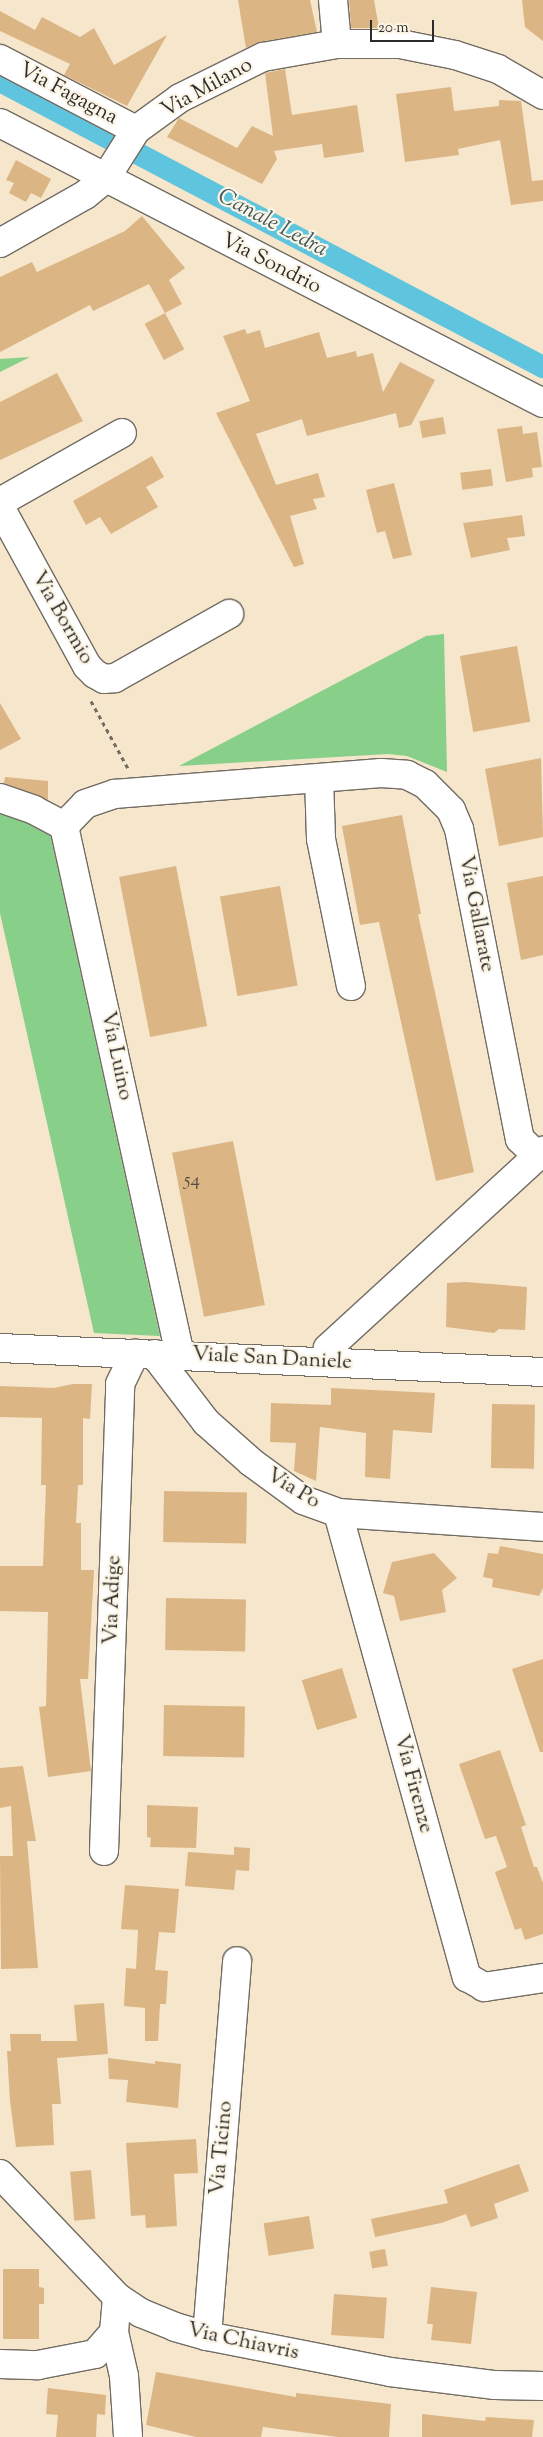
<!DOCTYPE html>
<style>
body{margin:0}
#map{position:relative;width:543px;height:2437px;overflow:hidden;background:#f5e6cc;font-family:"Sorts Mill Goudy",serif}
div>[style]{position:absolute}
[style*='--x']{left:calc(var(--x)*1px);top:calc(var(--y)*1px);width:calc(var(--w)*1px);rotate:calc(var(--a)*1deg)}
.green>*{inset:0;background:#88cf8a}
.canal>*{height:22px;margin:-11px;padding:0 11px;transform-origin:11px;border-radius:11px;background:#5fc4dd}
.building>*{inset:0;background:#dcb585;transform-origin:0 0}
.path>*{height:3px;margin-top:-1.5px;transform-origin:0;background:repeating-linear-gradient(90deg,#726c63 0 4px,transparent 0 8px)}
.roads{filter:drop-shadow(1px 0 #726c63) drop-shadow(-1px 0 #726c63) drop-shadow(0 1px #726c63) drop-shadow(0 -1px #726c63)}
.minor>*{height:28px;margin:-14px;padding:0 14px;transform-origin:14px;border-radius:14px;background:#fff}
span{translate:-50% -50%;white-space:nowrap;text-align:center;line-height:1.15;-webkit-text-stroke:4.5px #fcf5e5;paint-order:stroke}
.number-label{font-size:19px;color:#574e42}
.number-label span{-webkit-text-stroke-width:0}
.street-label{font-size:21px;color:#2b2b2b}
.water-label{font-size:22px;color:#3b5960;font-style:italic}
.scale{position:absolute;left:370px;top:20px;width:64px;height:22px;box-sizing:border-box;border:2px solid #2b2b2b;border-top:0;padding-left:6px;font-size:15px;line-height:18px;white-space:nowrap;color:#2b2b2b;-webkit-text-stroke:4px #fcf5e5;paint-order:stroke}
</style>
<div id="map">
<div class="green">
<div style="clip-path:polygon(30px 357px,0 372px,0 359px)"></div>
<div style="clip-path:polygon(444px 634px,447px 772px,407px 756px,388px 754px,179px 766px,426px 636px)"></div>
<div style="clip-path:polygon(0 809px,50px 833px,160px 1336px,94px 1333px,0 913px)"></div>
</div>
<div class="canal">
<div style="--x:0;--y:81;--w:614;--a:27.78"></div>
</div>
<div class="building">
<div style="clip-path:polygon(238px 0,310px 0,317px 32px,260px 42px,246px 48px)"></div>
<div style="clip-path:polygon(349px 0,374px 0,379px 28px,351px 28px)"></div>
<div style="clip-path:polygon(522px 0,543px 0,543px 41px,525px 27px)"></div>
<div style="clip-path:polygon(0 11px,35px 30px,42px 17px,80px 37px,94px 28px,114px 65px,167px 35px,127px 106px,64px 75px,70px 64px,0 31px)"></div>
<div style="clip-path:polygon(285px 69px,292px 115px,357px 105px,364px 152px,324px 158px,322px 144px,274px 151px,277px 159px,262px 184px,167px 137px,179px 118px,237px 148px,252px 126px,273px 136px,265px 73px)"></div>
<div style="clip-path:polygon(451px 87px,454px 111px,499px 106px,499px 100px,521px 101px,532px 181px,543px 180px,543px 201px,511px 205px,500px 140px,458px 149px,459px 155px,405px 162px,396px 94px)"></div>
<div style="clip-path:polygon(16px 160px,51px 179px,41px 198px,31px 193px,26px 202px,9px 193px,14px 183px,6px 180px)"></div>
<div style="clip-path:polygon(142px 216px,185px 268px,169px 280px,182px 304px,165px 313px,149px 284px,93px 311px,90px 305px,0 352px,0 277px,32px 262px,37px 272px,125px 231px)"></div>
<div style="left:165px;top:313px;width:41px;height:23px;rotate:62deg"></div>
<div style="clip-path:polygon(245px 329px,247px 334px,260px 330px,265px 348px,319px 332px,327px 358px,356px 351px,357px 357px,373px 353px,383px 392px,400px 362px,435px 380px,411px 425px,399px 428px,396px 413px,307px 436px,302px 419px,256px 434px,276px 485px,318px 473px,325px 497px,313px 499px,317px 509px,290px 516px,304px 564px,294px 567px,216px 413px,250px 401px,223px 336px)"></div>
<div style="clip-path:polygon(57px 373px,83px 421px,0 460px,0 402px)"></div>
<div style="left:443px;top:417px;width:17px;height:24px;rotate:80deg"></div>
<div style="clip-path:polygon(522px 426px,523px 434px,537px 432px,542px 467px,532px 468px,533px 477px,506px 482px,497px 429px)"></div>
<div style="clip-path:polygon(152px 456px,164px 477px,146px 487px,158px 507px,111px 534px,100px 517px,86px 525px,73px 501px)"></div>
<div style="left:491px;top:469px;width:17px;height:31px;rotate:83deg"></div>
<div style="clip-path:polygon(394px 483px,412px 555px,393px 559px,385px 531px,377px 533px,366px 490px)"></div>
<div style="clip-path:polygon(522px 515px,525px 536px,507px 538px,510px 550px,471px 558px,463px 523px)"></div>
<div style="left:517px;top:646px;width:77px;height:58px;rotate:80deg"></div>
<div style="clip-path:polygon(0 703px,21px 739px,0 750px)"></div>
<div style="clip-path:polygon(541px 758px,543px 837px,499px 846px,485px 769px)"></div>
<div style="clip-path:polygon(5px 777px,48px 781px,48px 800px,4px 783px)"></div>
<div style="clip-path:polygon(402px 815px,421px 914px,418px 914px,474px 1172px,436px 1181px,379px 922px,360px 925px,342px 826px)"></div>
<div style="left:176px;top:866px;width:163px;height:58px;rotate:79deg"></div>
<div style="clip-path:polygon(543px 876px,543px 955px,521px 960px,507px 883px)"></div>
<div style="left:280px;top:886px;width:101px;height:61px;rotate:80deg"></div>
<div style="left:233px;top:1141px;width:167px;height:62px;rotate:79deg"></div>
<div style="clip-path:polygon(466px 1282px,527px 1287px,525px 1330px,499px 1329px,494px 1333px,446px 1327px,447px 1283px)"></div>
<div style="clip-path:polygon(73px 1384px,92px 1384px,90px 1419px,83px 1418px,83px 1485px,78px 1485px,76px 1523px,81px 1523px,81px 1570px,94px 1570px,88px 1679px,80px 1679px,91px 1771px,48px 1777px,39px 1707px,46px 1706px,48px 1612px,0 1611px,0 1566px,43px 1566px,46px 1485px,41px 1485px,42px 1418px,0 1417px,0 1386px,54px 1388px)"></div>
<div style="clip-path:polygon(331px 1388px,435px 1393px,432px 1433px,393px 1430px,390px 1479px,365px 1477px,366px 1433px,320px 1427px,316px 1481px,294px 1471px,296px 1443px,270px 1442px,271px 1403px,331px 1405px)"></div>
<div style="left:492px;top:1404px;width:43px;height:64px;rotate:1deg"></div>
<div style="left:164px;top:1491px;width:83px;height:51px;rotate:1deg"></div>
<div style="clip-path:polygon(500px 1546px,543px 1554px,543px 1588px,539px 1596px,492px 1587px,493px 1579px,483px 1577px,488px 1553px,498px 1554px)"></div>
<div style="clip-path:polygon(434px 1553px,457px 1578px,442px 1590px,446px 1612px,400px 1621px,394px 1596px,383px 1593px,392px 1562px)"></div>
<div style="left:166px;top:1598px;width:80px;height:52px;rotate:1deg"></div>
<div style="clip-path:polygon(543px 1659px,543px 1752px,540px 1752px,512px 1669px)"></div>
<div style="left:342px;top:1668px;width:52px;height:42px;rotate:73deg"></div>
<div style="left:164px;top:1705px;width:81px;height:51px;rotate:1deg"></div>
<div style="clip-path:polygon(500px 1750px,526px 1825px,521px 1827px,534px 1867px,537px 1867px,543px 1883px,543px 1934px,525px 1940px,521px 1928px,515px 1930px,495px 1872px,507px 1867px,496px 1836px,485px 1839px,459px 1764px)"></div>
<div style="clip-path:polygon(23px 1766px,36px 1841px,27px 1841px,38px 1968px,1px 1969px,0 1856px,13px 1856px,11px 1806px,0 1808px,0 1768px)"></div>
<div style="clip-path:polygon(147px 1805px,198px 1807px,196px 1848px,150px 1847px,151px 1838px,147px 1837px)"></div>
<div style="clip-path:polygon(234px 1847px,250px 1848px,249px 1871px,236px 1870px,234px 1890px,185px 1886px,188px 1852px,234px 1855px)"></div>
<div style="clip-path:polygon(125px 1885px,179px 1889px,175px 1933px,159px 1932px,155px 1970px,168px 1971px,166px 2004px,160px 2004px,158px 2041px,145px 2041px,145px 2008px,124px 2006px,126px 1968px,136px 1969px,138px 1930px,121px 1929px)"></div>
<div style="clip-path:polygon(104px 2003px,108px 2054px,57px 2058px,61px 2104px,52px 2104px,54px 2145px,16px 2147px,10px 2101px,7px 2051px,11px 2051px,10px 2034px,41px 2034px,41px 2041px,77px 2041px,74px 2005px)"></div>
<div style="clip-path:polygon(108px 2058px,155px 2064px,155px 2061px,181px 2064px,178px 2108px,126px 2102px,128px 2080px,109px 2079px)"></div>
<div style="clip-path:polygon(196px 2139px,198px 2173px,174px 2174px,177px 2226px,146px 2228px,145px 2215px,131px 2216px,126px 2143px)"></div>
<div style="clip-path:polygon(519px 2164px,529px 2191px,494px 2204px,498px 2218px,471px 2227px,466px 2214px,441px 2223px,375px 2237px,371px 2219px,448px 2203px,444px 2190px)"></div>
<div style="left:91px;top:2170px;width:49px;height:21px;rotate:85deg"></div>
<div style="left:309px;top:2216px;width:33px;height:46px;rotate:81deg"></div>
<div style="left:385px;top:2249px;width:17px;height:16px;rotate:80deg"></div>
<div style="clip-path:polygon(3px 2269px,39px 2269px,39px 2287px,44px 2288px,44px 2304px,39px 2304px,39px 2339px,3px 2339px)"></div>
<div style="clip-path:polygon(431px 2287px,477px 2292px,471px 2344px,431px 2340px,433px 2324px,427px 2324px)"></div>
<div style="left:334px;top:2294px;width:53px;height:41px;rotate:4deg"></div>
<div style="clip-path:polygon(156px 2372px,296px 2397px,296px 2393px,391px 2404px,389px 2437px,338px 2437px,263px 2427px,261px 2437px,196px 2437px,146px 2425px)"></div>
<div style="clip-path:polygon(48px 2388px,106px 2395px,105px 2415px,97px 2414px,96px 2437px,56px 2437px,58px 2415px,46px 2414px)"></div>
<div style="clip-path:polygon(422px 2414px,485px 2421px,486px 2417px,534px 2420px,532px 2437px,422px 2437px)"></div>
</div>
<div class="path">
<div style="--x:91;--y:701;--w:79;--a:61.2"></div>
</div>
<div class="roads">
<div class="minor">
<div style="--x:333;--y:0;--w:44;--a:84.8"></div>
<div style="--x:0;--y:59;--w:153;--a:27.6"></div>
<div style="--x:0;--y:123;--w:611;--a:27.28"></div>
<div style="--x:0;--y:243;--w:98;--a:-29.5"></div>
<div style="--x:85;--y:195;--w:26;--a:-39"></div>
<div style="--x:105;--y:179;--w:58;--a:-57.7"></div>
<div style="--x:136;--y:130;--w:54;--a:-36"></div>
<div style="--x:180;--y:98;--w:93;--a:-26.3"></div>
<div style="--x:263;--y:57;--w:75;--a:-10"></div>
<div style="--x:337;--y:44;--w:63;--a:0"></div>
<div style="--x:400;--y:44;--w:56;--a:11.3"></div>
<div style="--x:455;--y:55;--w:45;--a:18"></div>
<div style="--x:498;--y:69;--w:52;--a:30"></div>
<div style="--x:0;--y:502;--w:140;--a:-29.5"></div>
<div style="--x:0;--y:507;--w:181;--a:61.3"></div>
<div style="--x:87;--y:666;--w:11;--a:45"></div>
<div style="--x:95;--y:674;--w:10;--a:29"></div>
<div style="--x:104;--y:679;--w:11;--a:-5"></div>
<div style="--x:115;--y:678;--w:131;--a:-29.3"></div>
<div style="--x:319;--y:778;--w:61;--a:88.1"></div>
<div style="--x:321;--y:839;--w:150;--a:78.5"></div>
<div style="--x:0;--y:798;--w:36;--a:19"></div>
<div style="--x:34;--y:810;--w:34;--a:28"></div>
<div style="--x:64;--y:826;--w:542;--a:77.63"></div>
<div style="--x:64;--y:826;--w:30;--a:-46"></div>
<div style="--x:85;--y:804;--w:31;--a:-19"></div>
<div style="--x:114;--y:794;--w:268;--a:-4.5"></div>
<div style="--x:381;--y:773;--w:26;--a:4"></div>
<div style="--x:407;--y:775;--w:20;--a:27"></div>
<div style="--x:425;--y:784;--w:37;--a:45"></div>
<div style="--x:451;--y:810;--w:21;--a:67"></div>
<div style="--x:459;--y:829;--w:316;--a:78.9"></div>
<div style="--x:520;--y:1139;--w:24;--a:45"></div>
<div style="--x:0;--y:1348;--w:544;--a:2.53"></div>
<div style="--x:154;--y:1354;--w:86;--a:52.6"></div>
<div style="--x:206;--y:1422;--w:60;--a:41.6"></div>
<div style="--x:251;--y:1462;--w:64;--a:36.2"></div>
<div style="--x:303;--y:1500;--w:37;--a:20"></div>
<div style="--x:338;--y:1513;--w:205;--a:3.9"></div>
<div style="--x:326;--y:1362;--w:14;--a:-82"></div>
<div style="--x:328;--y:1348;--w:292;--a:-42.5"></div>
<div style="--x:338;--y:1513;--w:482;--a:74.5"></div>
<div style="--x:467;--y:1977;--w:20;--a:30"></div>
<div style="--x:484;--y:1987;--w:60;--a:-8.7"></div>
<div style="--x:104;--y:1851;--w:467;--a:-88"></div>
<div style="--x:120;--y:1384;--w:34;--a:-64"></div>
<div style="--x:0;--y:2174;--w:170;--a:46.4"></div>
<div style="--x:117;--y:2297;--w:29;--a:34"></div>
<div style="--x:141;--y:2313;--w:37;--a:22"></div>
<div style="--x:175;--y:2327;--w:33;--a:16"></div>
<div style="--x:207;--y:2336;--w:187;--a:11.1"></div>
<div style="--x:390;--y:2372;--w:106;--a:7.1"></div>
<div style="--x:495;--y:2385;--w:48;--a:1.2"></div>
<div style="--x:114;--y:2332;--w:45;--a:77.2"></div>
<div style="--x:124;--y:2376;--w:61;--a:86.2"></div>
<div style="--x:207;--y:2336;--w:376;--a:-85.4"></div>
<div style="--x:0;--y:2364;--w:38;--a:2"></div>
<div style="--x:38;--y:2365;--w:58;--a:-10.9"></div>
<div style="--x:95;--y:2354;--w:29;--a:-49"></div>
<div style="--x:114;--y:2332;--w:35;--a:-85"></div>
</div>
</div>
<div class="number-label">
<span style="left:192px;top:1181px">54</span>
</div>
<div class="street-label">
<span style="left:207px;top:88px;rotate:-29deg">Via Milano</span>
<span style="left:68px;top:94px;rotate:28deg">Via Fagagna</span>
<span style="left:271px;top:264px;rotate:27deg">Via Sondrio</span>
<span style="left:62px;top:618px;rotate:60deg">Via Bormio</span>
<span style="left:476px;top:914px;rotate:79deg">Via Gallarate</span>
<span style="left:116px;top:1056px;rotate:78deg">Via Luino</span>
<span style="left:272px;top:1359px;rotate:3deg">Viale San Daniele</span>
<span style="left:293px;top:1489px;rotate:31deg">Via Po</span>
<span style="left:113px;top:1600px;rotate:-88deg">Via Adige</span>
<span style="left:413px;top:1784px;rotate:75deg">Via Firenze</span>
<span style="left:222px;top:2148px;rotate:-85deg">Via Ticino</span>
<span style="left:243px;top:2342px;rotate:12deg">Via Chiavris</span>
</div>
<div class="water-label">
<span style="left:272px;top:224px;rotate:28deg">Canale Ledra</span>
</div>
<div class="scale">20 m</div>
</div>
